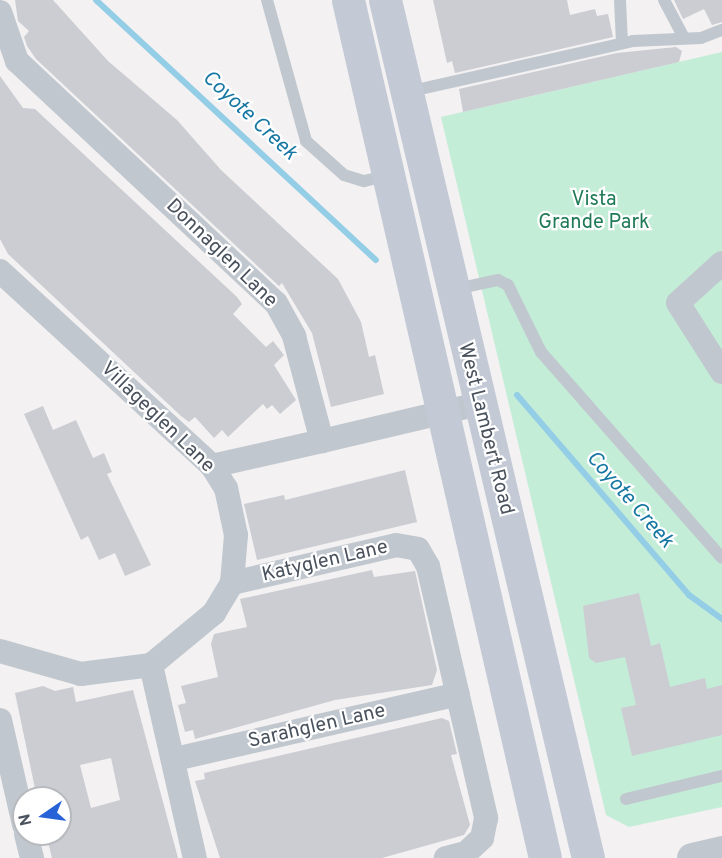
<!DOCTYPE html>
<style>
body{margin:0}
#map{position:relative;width:722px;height:858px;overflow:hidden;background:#f3f1f1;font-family:Overpass,sans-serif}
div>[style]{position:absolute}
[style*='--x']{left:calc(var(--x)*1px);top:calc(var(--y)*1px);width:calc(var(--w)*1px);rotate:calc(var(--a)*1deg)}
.green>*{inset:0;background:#c4edd8}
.stream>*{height:6px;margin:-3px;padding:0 3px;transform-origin:3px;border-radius:3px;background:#94cde6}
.building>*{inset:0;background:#cbcdd3}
.service>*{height:12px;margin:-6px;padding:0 6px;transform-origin:6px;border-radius:6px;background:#c0c7ce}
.minor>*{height:24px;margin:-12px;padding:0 12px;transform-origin:12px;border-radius:12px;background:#c0c7ce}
.tertiary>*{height:30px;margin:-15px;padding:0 15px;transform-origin:15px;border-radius:15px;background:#c0c7ce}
.secondary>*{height:33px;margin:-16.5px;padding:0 16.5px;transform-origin:16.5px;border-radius:16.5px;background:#c3cad6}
span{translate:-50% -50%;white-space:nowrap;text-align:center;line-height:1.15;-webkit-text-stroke:4.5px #fff;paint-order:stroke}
.park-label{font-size:20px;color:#1f7a56}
.street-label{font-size:20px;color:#4a525d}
.water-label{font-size:21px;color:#1777a3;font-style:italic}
.north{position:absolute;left:12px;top:786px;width:60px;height:60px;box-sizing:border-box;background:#fff;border:2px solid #b7babe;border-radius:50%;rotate:257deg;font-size:16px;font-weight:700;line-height:24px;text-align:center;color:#4a525d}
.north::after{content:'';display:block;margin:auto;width:21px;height:27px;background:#2762d7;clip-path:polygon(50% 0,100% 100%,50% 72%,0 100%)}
</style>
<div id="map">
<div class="green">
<div style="clip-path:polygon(722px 52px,722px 807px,629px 827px,606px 815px,441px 117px)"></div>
</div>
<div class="stream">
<div style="--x:96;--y:0;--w:382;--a:42.9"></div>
<div style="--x:517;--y:395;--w:264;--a:49.3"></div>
<div style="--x:689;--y:595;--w:41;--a:36"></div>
</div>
<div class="building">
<div style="clip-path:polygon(15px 0,53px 0,108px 61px,177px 120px,221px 170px,338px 279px,361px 322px,369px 357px,375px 355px,384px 394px,331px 407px,312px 333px,282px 283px,279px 286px,36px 59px,27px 46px,24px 37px,29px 31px,18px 21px)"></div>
<div style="clip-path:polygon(433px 0,567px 0,570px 15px,595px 9px,597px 16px,608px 14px,613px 37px,455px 73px,452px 61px,447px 63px)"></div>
<div style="clip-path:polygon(674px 0,722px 0,722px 22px,712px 25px,704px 9px,683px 19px)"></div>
<div style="clip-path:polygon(676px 47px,682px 51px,679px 62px,463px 112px,459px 89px,617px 53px)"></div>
<div style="clip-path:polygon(0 76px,23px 108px,35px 109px,237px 297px,242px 304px,233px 314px,266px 347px,273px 341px,284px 355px,274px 365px,296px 400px,280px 414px,272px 405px,267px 409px,263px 404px,228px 437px,222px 430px,214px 438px,195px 417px,189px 422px,181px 416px,8px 254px,0 239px)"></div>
<div style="clip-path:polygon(43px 406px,53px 430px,76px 420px,93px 458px,104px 453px,112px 472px,107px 474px,151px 565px,125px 576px,115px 553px,99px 560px,88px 536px,81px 540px,24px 414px)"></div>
<div style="clip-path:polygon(405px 470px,417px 522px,257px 560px,244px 504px,284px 495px,285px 500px)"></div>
<div style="clip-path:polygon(372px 570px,374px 577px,415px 571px,437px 670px,432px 685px,335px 700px,195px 739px,193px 730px,185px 732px,178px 705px,186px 703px,181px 686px,218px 677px,211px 644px,214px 634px,247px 627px,240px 599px)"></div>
<div style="clip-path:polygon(639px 593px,651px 646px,660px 643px,670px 687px,705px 678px,707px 689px,722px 685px,722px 735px,632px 756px,621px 708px,636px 705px,625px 657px,596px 663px,589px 658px,583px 606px)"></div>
<div style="clip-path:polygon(evenodd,43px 686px,55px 691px,73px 687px,76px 702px,133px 690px,178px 858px,52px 858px,46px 834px,60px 834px,60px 798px,37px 798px,15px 693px,43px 686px,111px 758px,120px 800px,91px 808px,80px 765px,111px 758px)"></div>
<div style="clip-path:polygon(442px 718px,449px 721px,457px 754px,451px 755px,470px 825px,464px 835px,382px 858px,220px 858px,195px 781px,205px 779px,204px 773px)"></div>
</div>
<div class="service">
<div style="--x:267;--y:0;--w:146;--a:74.5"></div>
<div style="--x:306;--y:141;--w:51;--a:41.8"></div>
<div style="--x:344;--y:175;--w:21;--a:17"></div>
<div style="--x:364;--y:181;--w:23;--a:-13"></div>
<div style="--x:620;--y:0;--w:43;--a:87.3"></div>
<div style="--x:664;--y:0;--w:43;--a:62.2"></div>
<div style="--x:407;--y:92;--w:232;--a:-12.7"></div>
<div style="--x:633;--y:41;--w:68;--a:-2.5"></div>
<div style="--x:701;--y:38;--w:22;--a:-21"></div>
<div style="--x:456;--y:289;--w:43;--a:-12.1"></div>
<div style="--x:498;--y:280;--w:11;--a:27"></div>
<div style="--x:508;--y:285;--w:75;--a:63.8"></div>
<div style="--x:541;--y:352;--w:274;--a:48.7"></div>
<div style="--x:626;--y:799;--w:99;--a:-13.5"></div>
</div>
<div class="minor">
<div style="--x:0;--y:12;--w:52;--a:70.9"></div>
<div style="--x:17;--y:61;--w:354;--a:43.1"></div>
<div style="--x:276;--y:303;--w:38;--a:61"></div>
<div style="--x:294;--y:336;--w:109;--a:75.1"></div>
<div style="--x:322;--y:441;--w:113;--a:167.2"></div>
<div style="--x:722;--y:263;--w:59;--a:137.7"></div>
<div style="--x:678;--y:303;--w:82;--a:57.5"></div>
<div style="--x:0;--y:271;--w:288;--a:42.6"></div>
<div style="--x:212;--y:466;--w:26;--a:58"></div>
<div style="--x:226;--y:488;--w:48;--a:78"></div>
<div style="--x:236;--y:535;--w:48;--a:94.8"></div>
<div style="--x:232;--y:583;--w:35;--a:121"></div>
<div style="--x:214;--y:613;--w:82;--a:140.5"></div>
<div style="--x:151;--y:665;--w:71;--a:172.7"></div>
<div style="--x:81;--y:674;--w:84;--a:-164.1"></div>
<div style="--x:322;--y:441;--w:161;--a:-13.3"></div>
<div style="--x:232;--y:583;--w:168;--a:-13"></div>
<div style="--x:396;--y:545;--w:22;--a:10"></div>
<div style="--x:418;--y:549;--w:20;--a:60"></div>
<div style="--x:428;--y:566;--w:259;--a:77"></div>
<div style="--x:486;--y:818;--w:20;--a:101"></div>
<div style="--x:482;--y:838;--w:22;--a:137"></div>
<div style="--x:466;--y:853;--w:21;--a:166"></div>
<div style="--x:151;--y:665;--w:198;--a:77.2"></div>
<div style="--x:0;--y:720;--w:108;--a:77.1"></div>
<div style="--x:175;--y:759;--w:290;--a:-12.9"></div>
<div style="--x:26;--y:834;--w:25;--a:76"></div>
</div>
<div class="tertiary">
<div style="--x:692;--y:858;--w:31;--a:-13"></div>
</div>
<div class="secondary">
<div style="--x:348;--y:0;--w:880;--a:77.07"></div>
<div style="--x:385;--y:0;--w:882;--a:76.69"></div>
</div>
<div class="park-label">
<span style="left:594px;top:212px">Vista<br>Grande Park</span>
</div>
<div class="street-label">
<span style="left:221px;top:254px;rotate:44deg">Donnaglen Lane</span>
<span style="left:157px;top:418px;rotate:44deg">Villageglen Lane</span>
<span style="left:485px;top:429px;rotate:76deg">West Lambert Road</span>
<span style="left:325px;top:562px;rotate:-13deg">Katyglen Lane</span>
<span style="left:317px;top:727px;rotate:-13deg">Sarahglen Lane</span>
</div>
<div class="water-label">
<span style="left:249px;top:116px;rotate:43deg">Coyote Creek</span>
<span style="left:629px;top:500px;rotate:49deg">Coyote Creek</span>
</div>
<div class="north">N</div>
</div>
